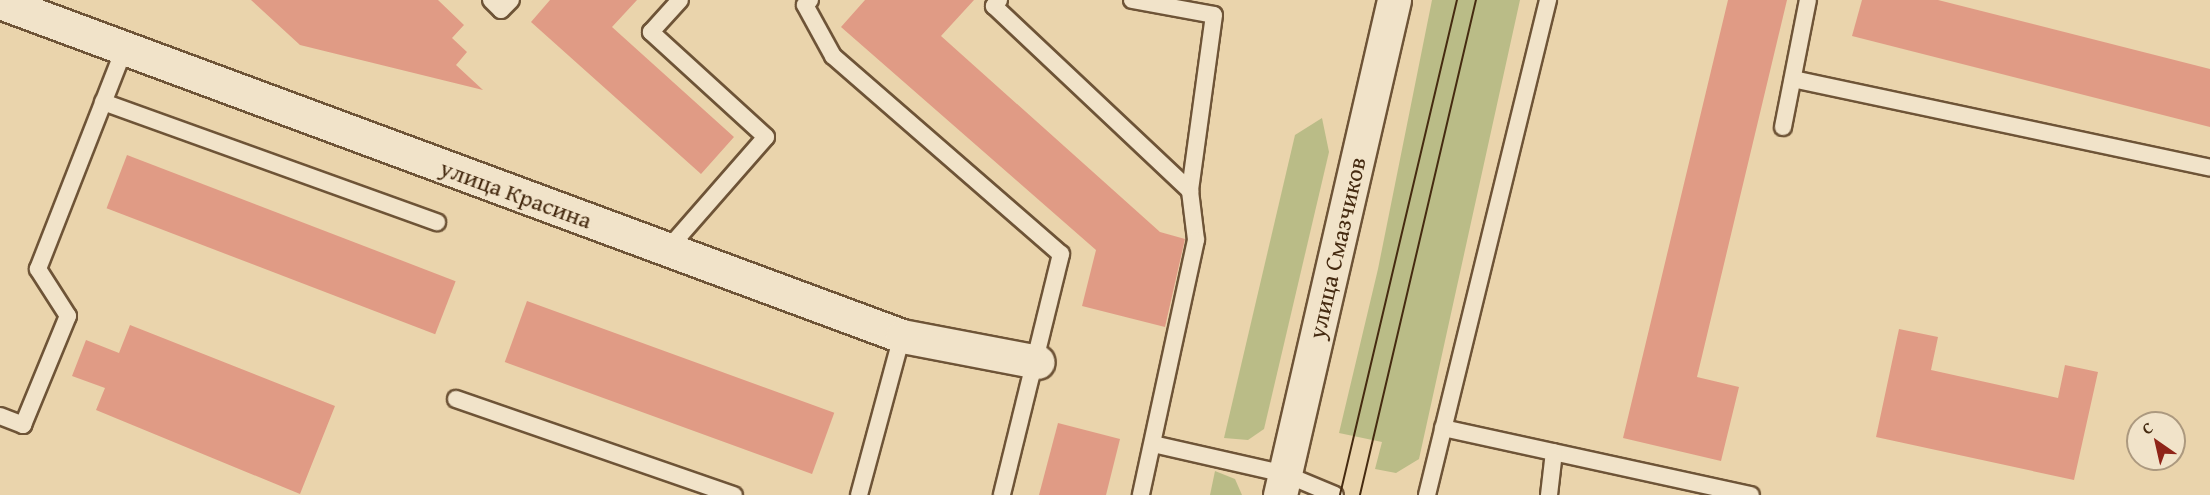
<!DOCTYPE html>
<meta charset="utf-8">
<style>
body{margin:0}
#map{position:relative;width:2210px;height:495px;overflow:hidden;background:#ead4ac;font-family:"Gentium Book Plus",serif}
div>[style]{position:absolute}
[style*='--x']{left:calc(var(--x)*1px);top:calc(var(--y)*1px);width:calc(var(--w)*1px);rotate:calc(var(--a)*1deg)}
.green>*{inset:0;background:#babc87}
.building>*{inset:0;background:#e09b85;transform-origin:0 0}
.roads{filter:drop-shadow(2px 0 #6e5437) drop-shadow(-2px 0 #6e5437) drop-shadow(0 2px #6e5437) drop-shadow(0 -2px #6e5437)}
.service>*{height:16px;margin:-8px;padding:0 8px;transform-origin:8px;border-radius:8px;background:#f1e3c9}
.minor>*{height:33px;margin:-16.5px;padding:0 16.5px;transform-origin:16.5px;border-radius:16.5px;background:#f1e3c9}
.secondary>*{height:33px;margin:-16.5px;padding:0 16.5px;transform-origin:16.5px;border-radius:16.5px;background:#f1e3c9}
.tram>*{height:1.5px;margin:-0.75px;padding:0 0.75px;transform-origin:0.75px;border-radius:0.75px;background:#452a10}
span{translate:-50% -50%;white-space:nowrap;text-align:center;line-height:1.15;-webkit-text-stroke:4.5px #f1e3c9;paint-order:stroke}
.street-label{font-size:24px;color:#452a10}
.north{position:absolute;left:2126px;top:411px;width:60px;height:60px;box-sizing:border-box;background:#f1e3c9;border:2px solid #ac997f;border-radius:50%;rotate:326deg;font-size:16px;font-weight:700;line-height:24px;text-align:center;color:#452a10}
.north::after{content:'';display:block;margin:auto;width:21px;height:27px;background:#8f2418;clip-path:polygon(50% 0,100% 100%,50% 72%,0 100%)}
</style>
<div id="map">
<div class="green">
<div style="clip-path:polygon(1432px 0,1520px 0,1419px 459px,1396px 473px,1375px 469px,1382px 442px,1339px 433px,1378px 269px)"></div>
<div style="clip-path:polygon(1322px 118px,1329px 152px,1264px 429px,1248px 440px,1224px 438px,1295px 135px)"></div>
<div style="clip-path:polygon(1215px 471px,1235px 479px,1242px 495px,1210px 495px)"></div>
</div>
<div class="building">
<div style="clip-path:polygon(251px 0,438px 0,464px 25px,452px 38px,467px 52px,456px 65px,483px 90px,300px 45px)"></div>
<div style="clip-path:polygon(550px 0,637px 0,612px 27px,734px 137px,701px 174px,531px 22px)"></div>
<div style="clip-path:polygon(865px 0,974px 0,941px 36px,1160px 232px,1185px 239px,1165px 327px,1082px 306px,1096px 250px,841px 27px)"></div>
<div style="clip-path:polygon(1728px 0,1787px 0,1697px 377px,1739px 387px,1721px 461px,1623px 438px)"></div>
<div style="clip-path:polygon(1862px 0,1938px 0,2210px 69px,2210px 127px,1852px 36px)"></div>
<div style="left:127px;top:155px;width:352px;height:57px;rotate:21deg"></div>
<div style="left:527px;top:301px;width:327px;height:65px;rotate:20deg"></div>
<div style="clip-path:polygon(130px 325px,335px 406px,300px 494px,96px 410px,105px 388px,72px 376px,86px 340px,119px 353px)"></div>
<div style="clip-path:polygon(1899px 329px,1938px 337px,1931px 370px,2058px 398px,2065px 365px,2098px 372px,2074px 480px,1876px 437px)"></div>
<div style="clip-path:polygon(1058px 423px,1120px 439px,1106px 495px,1039px 495px)"></div>
</div>
<div class="roads">
<div class="service">
<div style="--x:491;--y:0;--w:14;--a:45"></div>
<div style="--x:501;--y:10;--w:14;--a:-45"></div>
<div style="--x:810;--y:0;--w:7;--a:135"></div>
<div style="--x:805;--y:5;--w:58;--a:61.2"></div>
<div style="--x:833;--y:56;--w:302;--a:41"></div>
<div style="--x:1061;--y:254;--w:248;--a:103.8"></div>
<div style="--x:999;--y:0;--w:8;--a:130"></div>
<div style="--x:994;--y:6;--w:270;--a:43.3"></div>
<div style="--x:1190;--y:191;--w:49;--a:83"></div>
<div style="--x:1196;--y:240;--w:261;--a:102.2"></div>
<div style="--x:1132;--y:0;--w:83;--a:10.4"></div>
<div style="--x:1214;--y:15;--w:178;--a:97.8"></div>
<div style="--x:1793;--y:79;--w:426;--a:12"></div>
<div style="--x:103;--y:102;--w:355;--a:19.8"></div>
<div style="--x:1783;--y:127;--w:129;--a:-78.9"></div>
<div style="--x:667;--y:250;--w:150;--a:-48.8"></div>
<div style="--x:766;--y:137;--w:156;--a:-137.6"></div>
<div style="--x:651;--y:32;--w:43;--a:-47.8"></div>
<div style="--x:456;--y:399;--w:294;--a:19.1"></div>
<div style="--x:0;--y:416;--w:25;--a:21"></div>
<div style="--x:23;--y:425;--w:118;--a:-67.6"></div>
<div style="--x:68;--y:316;--w:56;--a:-122.6"></div>
<div style="--x:38;--y:269;--w:235;--a:-68.6"></div>
<div style="--x:1443;--y:428;--w:315;--a:12.3"></div>
<div style="--x:1153;--y:444;--w:135;--a:12.8"></div>
<div style="--x:1285;--y:474;--w:54;--a:22.8"></div>
<div style="--x:859;--y:495;--w:165;--a:-74.9"></div>
<div style="--x:1427;--y:495;--w:510;--a:-76.26"></div>
<div style="--x:1549;--y:495;--w:43;--a:-83.4"></div>
</div>
<div class="minor">
<div style="--x:0;--y:2;--w:962;--a:20.32"></div>
<div style="--x:902;--y:336;--w:138;--a:10.8"></div>
</div>
<div class="secondary">
<div style="--x:1280;--y:495;--w:508;--a:-77.03"></div>
</div>
</div>
<div class="tram">
<div style="--x:1340;--y:495;--w:509;--a:-76.7"></div>
<div style="--x:1360;--y:495;--w:508;--a:-76.81"></div>
</div>
<div class="street-label">
<span style="left:516px;top:194px;rotate:20deg">улица Красина</span>
<span style="left:1337px;top:248px;rotate:-77deg">улица Смазчиков</span>
</div>
<div class="north">С</div>
</div>
